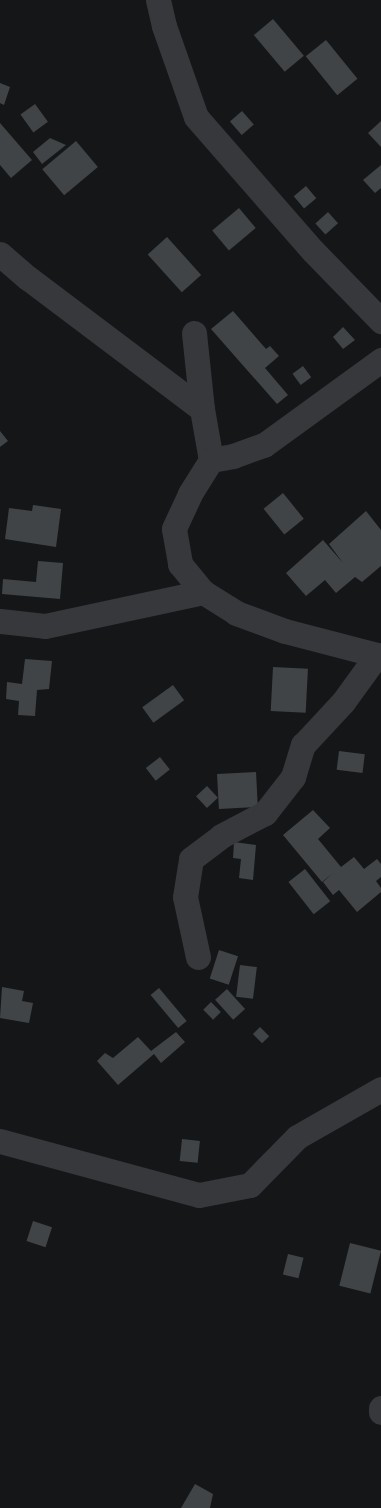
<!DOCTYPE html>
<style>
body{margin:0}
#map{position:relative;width:381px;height:1508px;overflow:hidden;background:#151617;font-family:Montserrat,sans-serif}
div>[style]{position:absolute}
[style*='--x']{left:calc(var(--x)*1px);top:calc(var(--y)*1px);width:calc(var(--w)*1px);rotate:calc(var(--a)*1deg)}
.building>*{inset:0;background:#414447;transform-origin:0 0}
.minor>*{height:25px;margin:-12.5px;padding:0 12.5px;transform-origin:12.5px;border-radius:12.5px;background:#36383c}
span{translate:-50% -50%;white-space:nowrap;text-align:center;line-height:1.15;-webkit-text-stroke:4px #101112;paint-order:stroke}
</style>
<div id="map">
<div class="building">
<div style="left:273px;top:19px;width:48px;height:25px;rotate:50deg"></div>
<div style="left:326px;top:40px;width:50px;height:26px;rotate:51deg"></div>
<div style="clip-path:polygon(0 83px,10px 87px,4px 105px,0 103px)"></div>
<div style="left:35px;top:104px;width:22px;height:18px;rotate:54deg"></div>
<div style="left:242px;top:111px;width:18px;height:16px;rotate:49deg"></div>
<div style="clip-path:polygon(381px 121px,381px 147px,368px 133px)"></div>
<div style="clip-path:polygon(0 123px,32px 160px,11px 178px,0 165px)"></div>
<div style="clip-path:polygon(50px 138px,66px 145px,42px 164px,33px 152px)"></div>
<div style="left:76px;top:141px;width:34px;height:44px;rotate:50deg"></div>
<div style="clip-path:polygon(381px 165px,381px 188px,375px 193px,363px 180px)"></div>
<div style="left:306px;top:186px;width:16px;height:16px;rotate:50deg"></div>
<div style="left:239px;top:208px;width:26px;height:35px;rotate:50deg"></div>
<div style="left:328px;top:212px;width:15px;height:17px;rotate:48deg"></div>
<div style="left:167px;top:237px;width:51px;height:26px;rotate:48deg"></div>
<div style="clip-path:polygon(233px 311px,266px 349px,270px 346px,279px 356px,265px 368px,288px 395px,277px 404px,211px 329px)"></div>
<div style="clip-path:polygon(343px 327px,355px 340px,343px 349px,333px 337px)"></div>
<div style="left:303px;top:366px;width:14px;height:13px;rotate:54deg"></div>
<div style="clip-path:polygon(0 431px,8px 441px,0 447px)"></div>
<div style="left:283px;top:493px;width:33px;height:25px;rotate:51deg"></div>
<div style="clip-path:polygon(33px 505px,61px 509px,56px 547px,5px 539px,9px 508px,32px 511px)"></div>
<div style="clip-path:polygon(366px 511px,381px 530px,381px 566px,362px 582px,355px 577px,336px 593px,325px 580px,306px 596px,286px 573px,323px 540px,343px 563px,329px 544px)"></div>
<div style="clip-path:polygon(38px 561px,63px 563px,60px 599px,2px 594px,3px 579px,36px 582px)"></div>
<div style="clip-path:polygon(25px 659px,52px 661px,49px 689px,37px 690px,35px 716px,18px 715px,19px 701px,6px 699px,7px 682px,22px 684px)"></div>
<div style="left:273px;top:667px;width:35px;height:44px;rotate:3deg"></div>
<div style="left:173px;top:685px;width:19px;height:38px;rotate:54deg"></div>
<div style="left:339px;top:751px;width:26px;height:19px;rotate:7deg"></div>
<div style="left:160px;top:757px;width:16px;height:18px;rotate:52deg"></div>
<div style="left:256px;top:772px;width:35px;height:39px;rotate:87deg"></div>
<div style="left:207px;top:786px;width:16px;height:15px;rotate:47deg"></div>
<div style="clip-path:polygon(313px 810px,330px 828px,318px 839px,341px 867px,354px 857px,364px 869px,377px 859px,381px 864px,381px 877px,376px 881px,381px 888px,381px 892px,357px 912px,339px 890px,333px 895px,323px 882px,332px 874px,322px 882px,283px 835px)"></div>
<div style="clip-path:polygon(234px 842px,256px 845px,253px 880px,239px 878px,241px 859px,233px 858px)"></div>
<div style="left:305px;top:869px;width:41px;height:21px;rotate:52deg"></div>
<div style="left:219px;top:950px;width:20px;height:30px;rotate:18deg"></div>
<div style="left:240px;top:965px;width:17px;height:32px;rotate:7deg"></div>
<div style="clip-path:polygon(2px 987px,24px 991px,22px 1001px,33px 1003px,29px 1023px,0 1018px)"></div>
<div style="left:159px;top:988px;width:43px;height:11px;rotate:50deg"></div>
<div style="left:227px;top:989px;width:27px;height:16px;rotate:48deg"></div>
<div style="left:211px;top:1002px;width:14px;height:11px;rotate:45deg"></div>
<div style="left:260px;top:1027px;width:13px;height:10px;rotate:45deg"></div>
<div style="clip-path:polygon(176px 1032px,185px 1042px,161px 1063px,154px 1054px,118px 1085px,97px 1061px,105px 1053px,113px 1058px,138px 1037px,151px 1051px)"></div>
<div style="left:182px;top:1139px;width:18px;height:22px;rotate:6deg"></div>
<div style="left:33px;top:1221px;width:20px;height:21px;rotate:18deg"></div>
<div style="left:350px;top:1243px;width:32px;height:44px;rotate:14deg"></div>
<div style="left:288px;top:1254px;width:16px;height:21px;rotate:14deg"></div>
<div style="clip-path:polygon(195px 1484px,213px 1494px,210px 1508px,181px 1508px)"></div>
</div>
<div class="minor">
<div style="--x:158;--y:0;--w:27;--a:77"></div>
<div style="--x:164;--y:26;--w:96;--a:70.6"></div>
<div style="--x:196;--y:117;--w:178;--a:48.9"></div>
<div style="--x:313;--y:251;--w:98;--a:45.8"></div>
<div style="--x:0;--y:254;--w:37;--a:41"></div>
<div style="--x:28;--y:278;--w:218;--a:37"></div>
<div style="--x:194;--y:333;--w:76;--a:84"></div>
<div style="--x:202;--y:409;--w:52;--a:80"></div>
<div style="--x:211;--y:460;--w:40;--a:122"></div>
<div style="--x:190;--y:494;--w:38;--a:115"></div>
<div style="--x:174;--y:529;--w:36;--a:80"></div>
<div style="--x:180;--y:564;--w:36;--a:51"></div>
<div style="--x:203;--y:592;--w:39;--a:32"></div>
<div style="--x:236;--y:613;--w:52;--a:20.2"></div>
<div style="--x:285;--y:631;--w:99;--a:14.6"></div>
<div style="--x:211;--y:460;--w:22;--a:-10"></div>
<div style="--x:233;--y:456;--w:33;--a:-20"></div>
<div style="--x:264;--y:445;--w:145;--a:-36"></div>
<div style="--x:0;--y:621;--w:45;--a:6.3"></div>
<div style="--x:45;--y:626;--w:162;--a:-12.1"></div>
<div style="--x:198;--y:957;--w:61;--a:-102.2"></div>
<div style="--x:185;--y:897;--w:38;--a:-81"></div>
<div style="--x:191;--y:859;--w:38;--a:-37"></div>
<div style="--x:221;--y:836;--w:50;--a:-27.6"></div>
<div style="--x:265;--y:813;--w:46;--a:-52.1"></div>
<div style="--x:293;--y:777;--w:34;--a:-73"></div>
<div style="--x:303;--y:745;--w:59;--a:-47.1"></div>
<div style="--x:343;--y:702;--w:58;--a:-54.1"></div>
<div style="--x:0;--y:1141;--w:206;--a:15.2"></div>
<div style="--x:199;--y:1195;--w:52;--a:-11.1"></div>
<div style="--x:250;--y:1185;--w:67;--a:-45.6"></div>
<div style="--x:297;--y:1137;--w:97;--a:-29.7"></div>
<div style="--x:381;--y:1408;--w:4;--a:90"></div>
</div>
</div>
